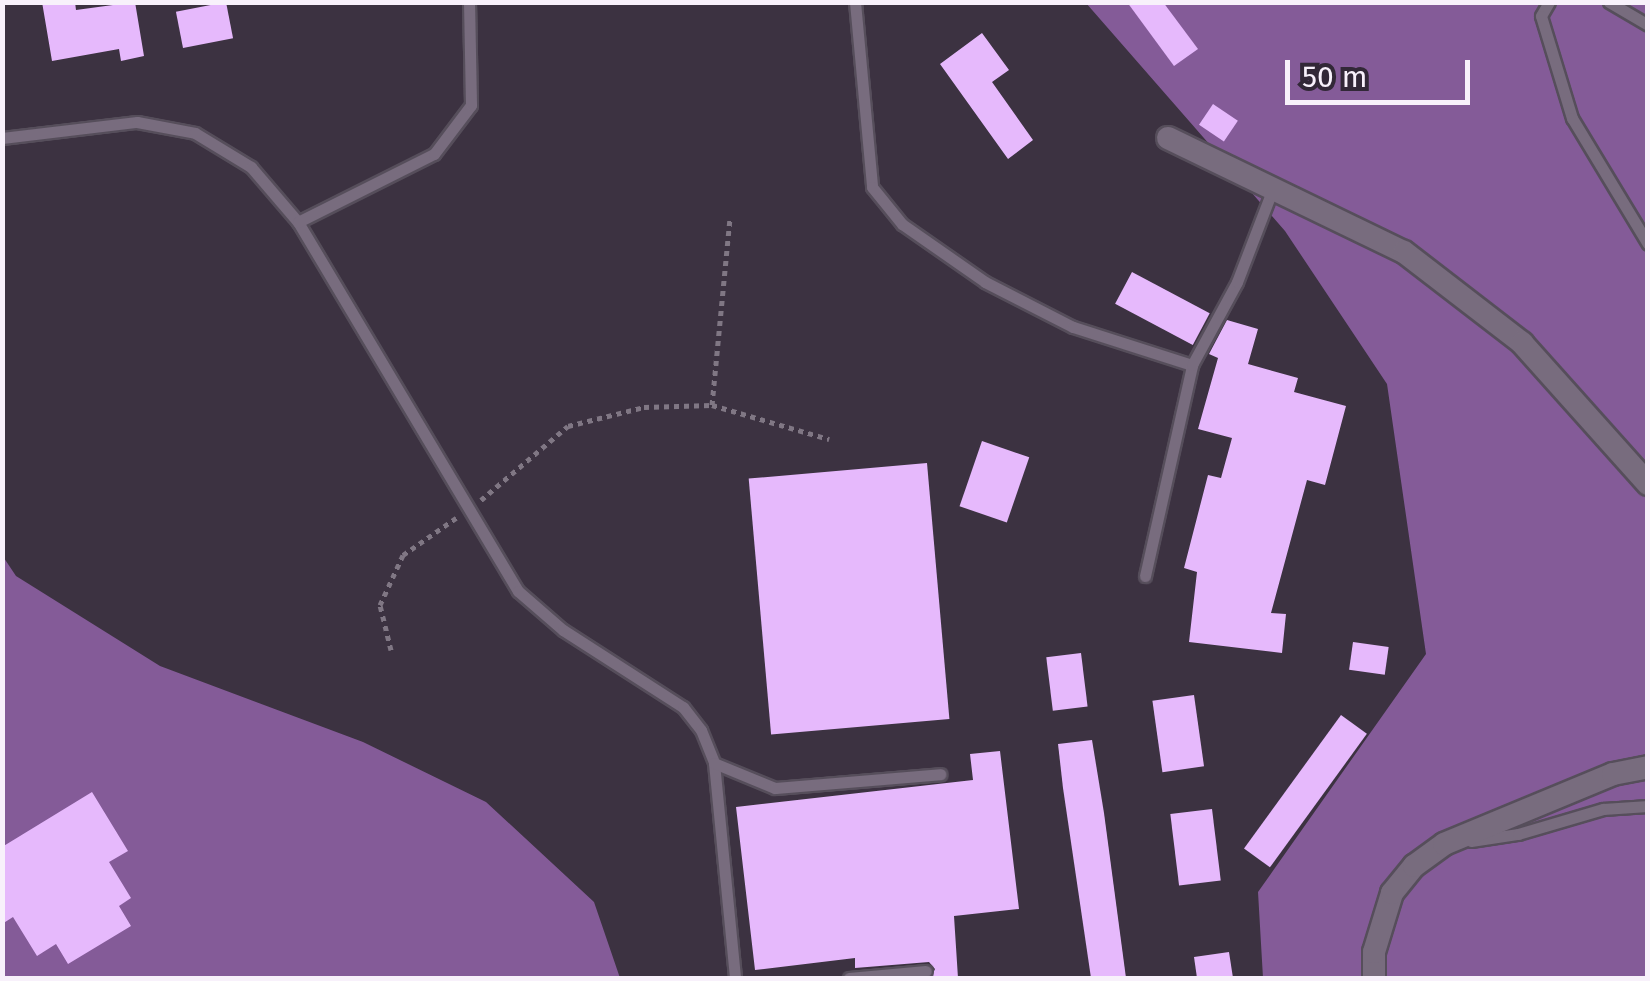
<!DOCTYPE html>
<style>
body{margin:0}
#map{position:relative;width:1650px;height:981px;overflow:hidden;background:#3c3241;font-family:"Fira Sans",sans-serif}
div>[style]{position:absolute}
[style*='--x']{left:calc(var(--x)*1px);top:calc(var(--y)*1px);width:calc(var(--w)*1px);rotate:calc(var(--a)*1deg)}
.forest>*{inset:0;background:#845b98}
.building>*{inset:0;background:#e6b9fc;transform-origin:0 0}
.path>*{height:5px;margin-top:-2.5px;transform-origin:0;background:repeating-linear-gradient(90deg,#807784 0 5px,transparent 0 10px)}
.roads{filter:drop-shadow(2px 0 #564e5b) drop-shadow(-2px 0 #564e5b) drop-shadow(0 2px #564e5b) drop-shadow(0 -2px #564e5b)}
.service>*{height:11px;margin:-5.5px;padding:0 5.5px;transform-origin:5.5px;border-radius:5.5px;background:#786c7e}
.minor>*{height:22px;margin:-11px;padding:0 11px;transform-origin:11px;border-radius:11px;background:#786c7e}
span{translate:-50% -50%;white-space:nowrap;text-align:center;line-height:1.15;-webkit-text-stroke:10px #322837;paint-order:stroke}
.frame{position:absolute;inset:0;border:5px solid #f8f1fb;pointer-events:none}
.scale{position:absolute;left:1285px;top:60px;width:185px;height:45px;box-sizing:border-box;border:5px solid #f8f1fb;border-top:0;padding-left:12px;font-size:30px;line-height:35px;white-space:nowrap;color:#f8f1fb;-webkit-text-stroke:8px #322837;paint-order:stroke}
</style>
<div id="map">
<div class="forest">
<div style="clip-path:polygon(1086px 3px,1647px 3px,1647px 978px,1263px 978px,1258px 892px,1426px 654px,1387px 384px,1285px 231px)"></div>
<div style="clip-path:polygon(2px 555px,16px 576px,160px 666px,363px 742px,486px 802px,594px 902px,620px 978px,3px 978px)"></div>
</div>
<div class="building">
<div style="clip-path:polygon(42px 2px,75px 2px,76px 10px,135px 2px,144px 56px,121px 61px,119px 49px,52px 61px)"></div>
<div style="left:226px;top:2px;width:37px;height:51px;rotate:79deg"></div>
<div style="clip-path:polygon(1127px 2px,1163px 2px,1198px 49px,1174px 66px)"></div>
<div style="clip-path:polygon(982px 33px,1009px 70px,992px 82px,1033px 140px,1008px 159px,940px 64px)"></div>
<div style="left:1213px;top:104px;width:30px;height:25px;rotate:34deg"></div>
<div style="left:1132px;top:272px;width:88px;height:36px;rotate:28deg"></div>
<div style="clip-path:polygon(1227px 320px,1258px 329px,1248px 364px,1298px 378px,1294px 392px,1346px 406px,1325px 485px,1307px 480px,1271px 613px,1286px 614px,1282px 653px,1189px 642px,1197px 572px,1184px 568px,1208px 475px,1221px 478px,1232px 438px,1198px 429px,1218px 358px,1209px 354px)"></div>
<div style="left:982px;top:441px;width:50px;height:69px;rotate:19deg"></div>
<div style="left:927px;top:463px;width:257px;height:179px;rotate:85deg"></div>
<div style="left:1353px;top:642px;width:36px;height:28px;rotate:8deg"></div>
<div style="left:1081px;top:653px;width:54px;height:35px;rotate:83deg"></div>
<div style="left:1194px;top:695px;width:72px;height:42px;rotate:82deg"></div>
<div style="left:1341px;top:715px;width:32px;height:165px;rotate:36deg"></div>
<div style="clip-path:polygon(1092px 740px,1104px 813px,1126px 978px,1091px 978px,1063px 788px,1058px 744px)"></div>
<div style="clip-path:polygon(1000px 751px,1019px 909px,954px 916px,958px 978px,931px 978px,935px 969px,929px 962px,855px 968px,855px 958px,755px 970px,736px 807px,973px 780px,970px 754px)"></div>
<div style="clip-path:polygon(92px 792px,128px 851px,109px 862px,131px 898px,119px 906px,131px 926px,68px 964px,56px 944px,37px 956px,13px 917px,2px 924px,2px 847px)"></div>
<div style="left:1212px;top:809px;width:72px;height:42px;rotate:83deg"></div>
<div style="clip-path:polygon(1229px 952px,1233px 978px,1197px 978px,1194px 957px)"></div>
</div>
<div class="path">
<div style="--x:712;--y:405;--w:188;--a:-84.5"></div>
<div style="--x:481;--y:500;--w:114;--a:-40.4"></div>
<div style="--x:568;--y:426;--w:78;--a:-14"></div>
<div style="--x:644;--y:407;--w:68;--a:-1.7"></div>
<div style="--x:712;--y:405;--w:122;--a:16.2"></div>
<div style="--x:391;--y:650;--w:46;--a:-103.7"></div>
<div style="--x:380;--y:605;--w:55;--a:-65.3"></div>
<div style="--x:403;--y:555;--w:65;--a:-34.9"></div>
</div>
<div class="roads">
<div class="service">
<div style="--x:855;--y:2;--w:186;--a:84.7"></div>
<div style="--x:872;--y:187;--w:48;--a:51"></div>
<div style="--x:902;--y:224;--w:101;--a:34.9"></div>
<div style="--x:985;--y:282;--w:99;--a:27.1"></div>
<div style="--x:1073;--y:327;--w:125;--a:17.7"></div>
<div style="--x:1549;--y:2;--w:16;--a:120"></div>
<div style="--x:1541;--y:16;--w:107;--a:73.1"></div>
<div style="--x:1572;--y:118;--w:147;--a:58.9"></div>
<div style="--x:1609;--y:2;--w:45;--a:30.5"></div>
<div style="--x:2;--y:138;--w:136;--a:-6.8"></div>
<div style="--x:137;--y:122;--w:59;--a:10.7"></div>
<div style="--x:195;--y:133;--w:66;--a:31.3"></div>
<div style="--x:251;--y:167;--w:72;--a:49.5"></div>
<div style="--x:298;--y:222;--w:430;--a:59.2"></div>
<div style="--x:518;--y:591;--w:60;--a:40.9"></div>
<div style="--x:563;--y:630;--w:143;--a:32.7"></div>
<div style="--x:683;--y:707;--w:29;--a:52"></div>
<div style="--x:701;--y:730;--w:35;--a:68"></div>
<div style="--x:714;--y:763;--w:216;--a:84.4"></div>
<div style="--x:298;--y:222;--w:152;--a:-26.6"></div>
<div style="--x:434;--y:154;--w:61;--a:-52.9"></div>
<div style="--x:471;--y:105;--w:103;--a:-91.1"></div>
<div style="--x:1145;--y:576;--w:216;--a:-77.4"></div>
<div style="--x:1192;--y:365;--w:94;--a:-61.5"></div>
<div style="--x:1237;--y:282;--w:101;--a:-69"></div>
<div style="--x:714;--y:763;--w:66;--a:22.3"></div>
<div style="--x:775;--y:788;--w:166;--a:-4.8"></div>
<div style="--x:1471;--y:841;--w:48;--a:-8.5"></div>
<div style="--x:1518;--y:834;--w:89;--a:-16.4"></div>
<div style="--x:1603;--y:809;--w:45;--a:-3.8"></div>
<div style="--x:849;--y:978;--w:77;--a:-5.2"></div>
</div>
<div class="minor">
<div style="--x:1168;--y:138;--w:262;--a:25.8"></div>
<div style="--x:1404;--y:252;--w:149;--a:37.6"></div>
<div style="--x:1522;--y:343;--w:189;--a:48.2"></div>
<div style="--x:1374;--y:978;--w:26;--a:-90"></div>
<div style="--x:1374;--y:952;--w:62;--a:-73"></div>
<div style="--x:1392;--y:893;--w:35;--a:-51"></div>
<div style="--x:1414;--y:866;--w:37;--a:-36"></div>
<div style="--x:1444;--y:844;--w:183;--a:-22.5"></div>
<div style="--x:1613;--y:774;--w:36;--a:-11"></div>
</div>
</div>
<div class="frame"></div>
<div class="scale">50 m</div>
</div>
